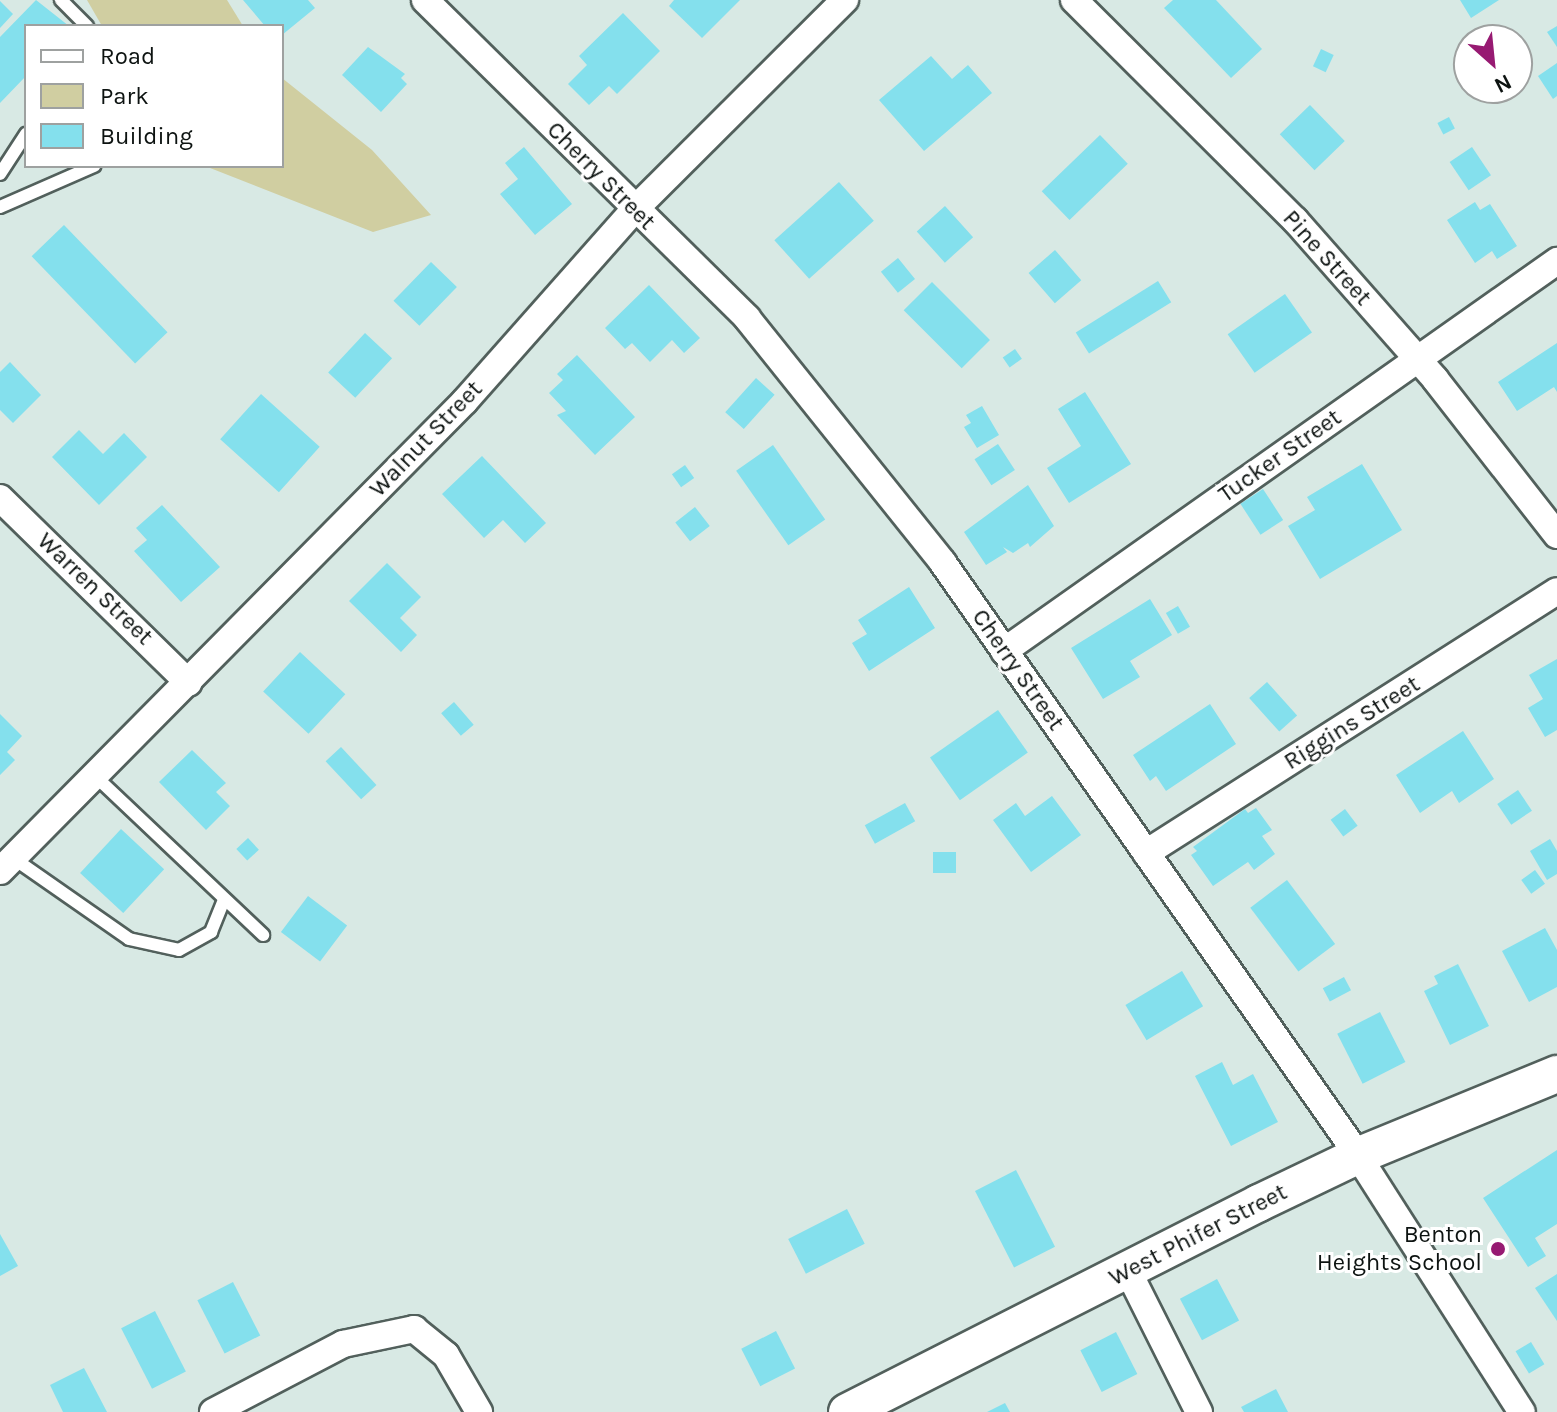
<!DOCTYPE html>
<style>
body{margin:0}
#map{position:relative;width:1557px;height:1412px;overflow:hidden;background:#d8e9e4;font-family:Karla,sans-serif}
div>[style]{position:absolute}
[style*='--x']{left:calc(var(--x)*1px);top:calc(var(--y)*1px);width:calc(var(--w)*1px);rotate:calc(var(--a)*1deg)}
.green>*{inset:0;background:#d0cea1}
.building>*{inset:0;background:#84e0ed;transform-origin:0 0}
.roads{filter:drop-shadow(2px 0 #52605c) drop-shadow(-2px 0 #52605c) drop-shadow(0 2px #52605c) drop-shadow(0 -2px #52605c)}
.lane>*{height:12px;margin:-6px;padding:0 6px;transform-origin:6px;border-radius:6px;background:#fff}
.street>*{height:26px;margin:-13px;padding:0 13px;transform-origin:13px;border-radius:13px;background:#fff}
.secondary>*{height:36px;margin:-18px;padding:0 18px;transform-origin:18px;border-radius:18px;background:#fff}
.dots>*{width:22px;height:22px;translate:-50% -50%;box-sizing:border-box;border:4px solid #fff;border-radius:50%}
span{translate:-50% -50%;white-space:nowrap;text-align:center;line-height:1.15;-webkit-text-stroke:6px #fff;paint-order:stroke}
.street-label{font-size:24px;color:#0d1311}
.poi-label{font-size:24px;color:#0d1311}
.right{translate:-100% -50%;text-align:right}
.legend{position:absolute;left:24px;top:24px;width:260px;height:144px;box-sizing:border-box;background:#fff;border:2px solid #9ea1a0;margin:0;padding:10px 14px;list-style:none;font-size:24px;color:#0d1311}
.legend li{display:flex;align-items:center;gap:16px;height:40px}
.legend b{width:40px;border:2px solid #9ea1a0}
.north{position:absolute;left:1453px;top:24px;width:80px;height:80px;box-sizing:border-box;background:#fff;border:2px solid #9ea1a0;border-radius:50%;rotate:153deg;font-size:22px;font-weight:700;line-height:32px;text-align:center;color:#0d1311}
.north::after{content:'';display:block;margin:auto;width:28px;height:36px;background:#971a72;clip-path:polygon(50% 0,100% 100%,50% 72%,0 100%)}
</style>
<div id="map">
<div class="green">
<div style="clip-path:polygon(87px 0,227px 0,243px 26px,102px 26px)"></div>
<div style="clip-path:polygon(282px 78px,372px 150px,431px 215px,373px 232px,205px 166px,282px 166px)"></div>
</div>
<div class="building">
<div style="clip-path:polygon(36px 0,69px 26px,26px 26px,26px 76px,0 103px,0 37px)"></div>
<div style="clip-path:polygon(243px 0,308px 0,315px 8px,282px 35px,282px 26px,265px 26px)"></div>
<div style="clip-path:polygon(674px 0,740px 0,702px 38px,669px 6px)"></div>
<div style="clip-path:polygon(1173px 0,1216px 0,1262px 49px,1231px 78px,1164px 8px)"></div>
<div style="clip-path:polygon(1460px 0,1499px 0,1471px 18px)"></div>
<div style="clip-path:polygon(0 1px,13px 14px,0 28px)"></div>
<div style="clip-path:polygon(623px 13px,660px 51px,617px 94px,609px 86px,589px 105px,568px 84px,587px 65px,579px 56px)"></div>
<div style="clip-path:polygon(1557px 26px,1557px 47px,1547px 32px)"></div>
<div style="clip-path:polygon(368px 47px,405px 74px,401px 78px,407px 84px,381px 112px,342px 75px)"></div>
<div style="left:1321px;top:49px;width:14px;height:19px;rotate:25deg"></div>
<div style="clip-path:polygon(931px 56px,952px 79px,968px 65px,992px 93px,924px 151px,879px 100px)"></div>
<div style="clip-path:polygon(1557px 63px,1557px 96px,1553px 99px,1538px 76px)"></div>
<div style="left:1310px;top:105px;width:50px;height:42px;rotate:46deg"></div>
<div style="left:1449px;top:117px;width:13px;height:13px;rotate:63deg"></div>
<div style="left:1100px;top:135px;width:40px;height:81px;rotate:46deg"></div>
<div style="clip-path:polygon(524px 147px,572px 204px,535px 235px,500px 194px,518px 179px,505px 163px)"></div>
<div style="left:1472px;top:147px;width:34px;height:27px;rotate:56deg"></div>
<div style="left:839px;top:182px;width:52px;height:87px;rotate:48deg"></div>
<div style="clip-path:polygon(1475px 202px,1480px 210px,1490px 204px,1517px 246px,1497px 259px,1492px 251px,1475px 263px,1447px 220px)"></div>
<div style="left:945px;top:206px;width:42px;height:38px;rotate:48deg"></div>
<div style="left:64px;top:225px;width:149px;height:45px;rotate:46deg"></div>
<div style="left:1055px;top:250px;width:40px;height:35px;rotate:49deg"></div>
<div style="left:898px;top:258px;width:27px;height:22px;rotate:51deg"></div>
<div style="left:431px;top:262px;width:36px;height:54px;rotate:44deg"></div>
<div style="left:1158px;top:281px;width:25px;height:97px;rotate:58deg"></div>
<div style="left:932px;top:282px;width:82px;height:40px;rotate:45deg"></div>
<div style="clip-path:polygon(649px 285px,700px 338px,684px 353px,672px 340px,650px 362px,632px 343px,625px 349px,605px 328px)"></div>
<div style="left:1285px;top:294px;width:47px;height:70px;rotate:55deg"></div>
<div style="left:365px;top:333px;width:37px;height:54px;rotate:43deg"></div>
<div style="clip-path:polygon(1557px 343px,1557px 392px,1554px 387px,1517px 411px,1498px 382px)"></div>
<div style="left:1015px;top:349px;width:12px;height:15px;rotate:55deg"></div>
<div style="clip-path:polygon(577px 355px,635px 417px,595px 455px,557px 415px,566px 411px,549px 393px,563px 380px,557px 374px)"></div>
<div style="clip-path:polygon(10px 362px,41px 395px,13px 423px,0 410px,0 372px)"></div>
<div style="left:756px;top:378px;width:25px;height:46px;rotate:42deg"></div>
<div style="clip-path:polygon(1085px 392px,1131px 464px,1069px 503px,1047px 468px,1081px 446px,1058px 409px)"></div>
<div style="left:261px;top:394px;width:79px;height:61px;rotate:42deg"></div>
<div style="clip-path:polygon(982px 406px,999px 435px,977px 448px,964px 427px,971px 423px,966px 415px)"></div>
<div style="clip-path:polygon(79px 430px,103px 454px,124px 433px,147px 457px,99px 505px,52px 457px)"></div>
<div style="left:998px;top:444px;width:31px;height:28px;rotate:57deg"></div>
<div style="left:773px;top:445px;width:91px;height:45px;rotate:55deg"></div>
<div style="clip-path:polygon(482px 456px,546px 523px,525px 543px,503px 520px,484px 538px,442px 494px)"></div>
<div style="clip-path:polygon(1362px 464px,1402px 530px,1320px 579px,1288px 526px,1315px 510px,1307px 497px)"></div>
<div style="left:685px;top:465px;width:16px;height:16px;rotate:55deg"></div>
<div style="clip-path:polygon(1028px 485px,1054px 526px,1030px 547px,1028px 543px,1013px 553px,1003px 547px,1007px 552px,986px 565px,964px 532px)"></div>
<div style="left:1263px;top:489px;width:37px;height:27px;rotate:57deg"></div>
<div style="clip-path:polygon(162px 505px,220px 567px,181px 602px,134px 551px,147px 540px,136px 528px)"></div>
<div style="left:695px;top:507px;width:24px;height:25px;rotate:52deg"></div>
<div style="clip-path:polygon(387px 563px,421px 597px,400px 618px,417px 635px,401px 652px,349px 601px)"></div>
<div style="clip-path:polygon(909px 587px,935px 628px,869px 671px,852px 643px,867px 634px,858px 620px)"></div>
<div style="clip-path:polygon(1150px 599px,1172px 635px,1130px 661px,1140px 677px,1103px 699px,1071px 648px)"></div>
<div style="left:1178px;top:606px;width:24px;height:14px;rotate:60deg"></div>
<div style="left:300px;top:652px;width:62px;height:54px;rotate:43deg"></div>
<div style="clip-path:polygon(1557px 659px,1557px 730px,1545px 737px,1528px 708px,1543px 699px,1529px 675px)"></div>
<div style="left:1267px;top:682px;width:45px;height:24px;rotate:48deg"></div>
<div style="left:454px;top:702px;width:30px;height:17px;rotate:49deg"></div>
<div style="clip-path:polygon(1210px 704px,1236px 744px,1166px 791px,1156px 776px,1150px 781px,1133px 755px)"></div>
<div style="left:998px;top:710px;width:52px;height:83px;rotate:55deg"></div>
<div style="clip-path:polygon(0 714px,22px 736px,7px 752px,15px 760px,0 775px)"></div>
<div style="clip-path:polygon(1463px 731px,1494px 779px,1459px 803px,1452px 791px,1420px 813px,1396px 775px)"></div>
<div style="left:341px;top:747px;width:52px;height:21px;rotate:47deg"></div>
<div style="clip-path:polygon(192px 750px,226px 783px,216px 792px,230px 806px,206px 830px,159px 782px)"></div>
<div style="left:1518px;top:790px;width:25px;height:25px;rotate:56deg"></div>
<div style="clip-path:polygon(1052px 796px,1081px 835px,1031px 872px,993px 820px,1016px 803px,1025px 816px)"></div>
<div style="left:905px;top:803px;width:21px;height:46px;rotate:61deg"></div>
<div style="clip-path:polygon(1256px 808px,1272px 830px,1262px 836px,1275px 854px,1254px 870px,1248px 862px,1213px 886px,1191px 855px,1197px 851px,1193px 847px,1245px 809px,1248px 813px)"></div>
<div style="left:1345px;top:809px;width:21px;height:18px;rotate:53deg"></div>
<div style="left:121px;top:829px;width:59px;height:60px;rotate:43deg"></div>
<div style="left:248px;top:838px;width:16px;height:16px;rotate:47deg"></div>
<div style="clip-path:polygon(1550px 839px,1557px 851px,1557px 874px,1547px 880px,1530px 851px)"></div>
<div style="left:933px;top:852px;width:23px;height:21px"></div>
<div style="left:1535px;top:870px;width:17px;height:17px;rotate:54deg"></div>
<div style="left:1287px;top:880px;width:80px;height:46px;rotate:53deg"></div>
<div style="left:308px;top:896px;width:49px;height:45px;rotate:37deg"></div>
<div style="clip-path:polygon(1545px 928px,1557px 950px,1557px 987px,1529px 1002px,1502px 951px)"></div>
<div style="clip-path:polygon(1458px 964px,1489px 1026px,1450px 1045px,1424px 991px,1438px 984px,1434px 976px)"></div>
<div style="left:1182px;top:971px;width:41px;height:66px;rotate:59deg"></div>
<div style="left:1344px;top:977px;width:15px;height:24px;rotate:62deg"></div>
<div style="left:1380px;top:1012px;width:56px;height:48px;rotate:63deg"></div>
<div style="clip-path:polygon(1222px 1062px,1233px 1085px,1253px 1074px,1278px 1122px,1231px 1146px,1195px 1076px)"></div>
<div style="clip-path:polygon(1557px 1150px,1557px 1224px,1535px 1238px,1546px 1256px,1528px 1267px,1483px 1198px)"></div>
<div style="left:1016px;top:1170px;width:86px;height:46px;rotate:63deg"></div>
<div style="left:847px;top:1209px;width:39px;height:66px;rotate:63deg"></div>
<div style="clip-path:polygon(0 1234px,18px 1266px,0 1276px)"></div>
<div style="clip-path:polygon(1557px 1274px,1557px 1321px,1535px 1288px)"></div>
<div style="left:1217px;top:1279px;width:47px;height:42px;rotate:62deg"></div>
<div style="left:233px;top:1282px;width:60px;height:40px;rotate:63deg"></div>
<div style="left:155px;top:1311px;width:68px;height:38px;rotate:63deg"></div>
<div style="left:776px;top:1331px;width:42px;height:39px;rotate:63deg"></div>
<div style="left:1116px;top:1332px;width:47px;height:40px;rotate:63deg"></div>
<div style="left:1531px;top:1342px;width:26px;height:18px;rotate:59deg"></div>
<div style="clip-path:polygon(84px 1368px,107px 1412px,63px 1412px,50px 1385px)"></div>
<div style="clip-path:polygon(1276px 1389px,1288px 1412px,1244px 1412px,1241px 1407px)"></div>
<div style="clip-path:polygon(1005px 1403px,1010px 1412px,987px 1412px)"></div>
</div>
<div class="roads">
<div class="lane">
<div style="--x:61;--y:0;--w:37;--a:45"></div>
<div style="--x:0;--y:174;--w:48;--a:-57"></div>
<div style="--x:0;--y:207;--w:103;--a:-23.6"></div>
<div style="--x:94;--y:775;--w:233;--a:43.4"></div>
<div style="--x:13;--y:858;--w:141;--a:34.9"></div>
<div style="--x:129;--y:939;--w:51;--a:12.4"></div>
<div style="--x:179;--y:950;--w:37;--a:-29"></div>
<div style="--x:211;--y:932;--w:35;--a:-68"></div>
</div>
<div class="street">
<div style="--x:425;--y:0;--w:453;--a:44.6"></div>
<div style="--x:747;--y:318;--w:314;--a:51.3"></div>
<div style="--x:943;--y:563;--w:711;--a:54.97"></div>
<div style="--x:1351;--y:1145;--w:317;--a:57.4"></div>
<div style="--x:1074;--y:0;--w:312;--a:44.9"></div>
<div style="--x:1295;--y:220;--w:212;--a:48.6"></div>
<div style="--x:1435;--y:379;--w:198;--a:52"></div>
<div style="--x:0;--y:498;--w:264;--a:44.4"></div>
<div style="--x:1004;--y:651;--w:677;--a:-35.19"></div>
<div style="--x:1146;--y:853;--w:487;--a:-32.5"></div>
<div style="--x:0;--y:871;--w:661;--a:-45.31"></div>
<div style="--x:465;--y:401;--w:255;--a:-48.5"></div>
<div style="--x:634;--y:210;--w:298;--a:-44.9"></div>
<div style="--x:1128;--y:1271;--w:158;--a:63.3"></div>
<div style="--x:213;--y:1412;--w:147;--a:-27.6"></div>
<div style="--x:343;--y:1344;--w:73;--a:-11.9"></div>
<div style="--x:414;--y:1329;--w:41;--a:39.1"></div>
<div style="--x:446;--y:1355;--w:66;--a:59.9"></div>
</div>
<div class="secondary">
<div style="--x:847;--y:1412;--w:462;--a:-26.9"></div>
<div style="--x:1259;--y:1203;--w:109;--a:-25.6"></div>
<div style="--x:1357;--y:1156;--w:216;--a:-22.3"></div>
</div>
</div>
<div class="dots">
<div style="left:1498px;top:1249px;background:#971a72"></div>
</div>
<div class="street-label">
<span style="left:601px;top:176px;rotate:45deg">Cherry Street</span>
<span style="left:1327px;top:258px;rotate:48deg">Pine Street</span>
<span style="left:426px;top:439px;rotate:-46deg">Walnut Street</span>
<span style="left:1280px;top:456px;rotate:-35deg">Tucker Street</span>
<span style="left:95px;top:589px;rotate:44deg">Warren Street</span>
<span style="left:1018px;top:670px;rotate:55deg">Cherry Street</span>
<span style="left:1352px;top:723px;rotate:-32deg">Riggins Street</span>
<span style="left:1198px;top:1235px;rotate:-27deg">West Phifer Street</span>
</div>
<div class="poi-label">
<span class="right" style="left:1482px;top:1249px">Benton<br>Heights School</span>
</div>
<ul class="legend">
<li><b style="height:10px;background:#fff"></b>Road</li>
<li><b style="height:22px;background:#d0cea1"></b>Park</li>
<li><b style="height:22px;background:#84e0ed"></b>Building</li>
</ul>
<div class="north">N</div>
</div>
